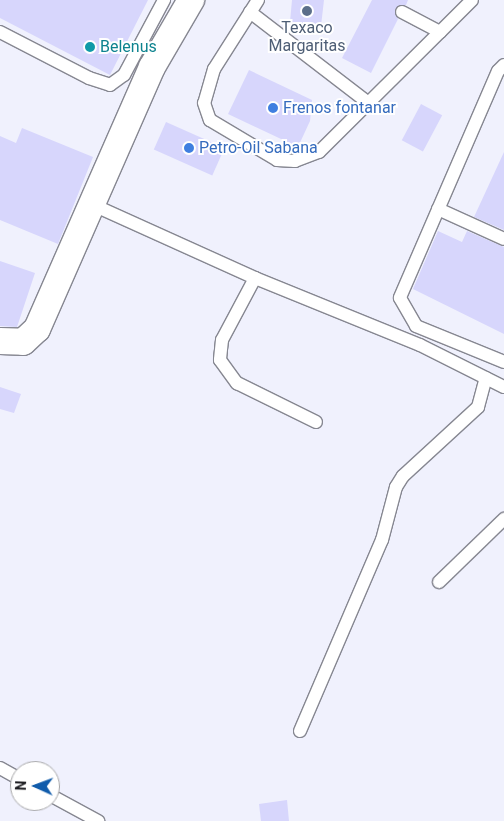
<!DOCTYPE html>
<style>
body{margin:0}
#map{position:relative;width:504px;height:821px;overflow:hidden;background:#f0f1fd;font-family:Roboto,sans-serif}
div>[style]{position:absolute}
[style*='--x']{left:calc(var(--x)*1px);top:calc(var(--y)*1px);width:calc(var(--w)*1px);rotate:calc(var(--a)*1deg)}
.building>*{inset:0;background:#d7d6fc;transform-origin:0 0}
.roads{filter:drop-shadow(1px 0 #868791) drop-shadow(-1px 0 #868791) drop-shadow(0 1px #868791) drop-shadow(0 -1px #868791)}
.lane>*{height:12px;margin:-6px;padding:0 6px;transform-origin:6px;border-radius:6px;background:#fff}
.street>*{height:26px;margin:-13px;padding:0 13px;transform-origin:13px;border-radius:13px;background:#fff}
.dots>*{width:14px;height:14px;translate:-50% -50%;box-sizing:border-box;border:2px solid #fff;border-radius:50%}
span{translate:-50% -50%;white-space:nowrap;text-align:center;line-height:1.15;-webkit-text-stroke:4px #fff;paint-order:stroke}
.service-label{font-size:16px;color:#4e5e75}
.culture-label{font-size:16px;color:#0d838f}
.left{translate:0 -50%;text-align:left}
.shop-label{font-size:16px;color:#366cbe}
.north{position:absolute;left:10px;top:761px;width:50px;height:50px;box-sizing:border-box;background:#fff;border:1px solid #a5a5a7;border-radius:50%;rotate:272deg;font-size:14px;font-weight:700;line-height:20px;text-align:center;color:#1f1f23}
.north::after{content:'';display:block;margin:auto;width:18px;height:22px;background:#115cab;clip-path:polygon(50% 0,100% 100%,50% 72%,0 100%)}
</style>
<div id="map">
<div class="building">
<div style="clip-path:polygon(0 0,148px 0,110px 75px,0 18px)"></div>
<div style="clip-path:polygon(292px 0,324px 0,321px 26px,290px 22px)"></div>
<div style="clip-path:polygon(372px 0,408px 0,406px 5px,395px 9px,398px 19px,371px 73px,342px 58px)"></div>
<div style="clip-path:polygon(249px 70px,312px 100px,310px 121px,298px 147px,228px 114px)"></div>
<div style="left:421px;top:104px;width:24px;height:41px;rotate:28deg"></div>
<div style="left:166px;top:122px;width:64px;height:30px;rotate:24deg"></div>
<div style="clip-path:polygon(22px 128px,93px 157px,58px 244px,0 220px,0 136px,16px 143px)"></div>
<div style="clip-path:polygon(504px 152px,504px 230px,474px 217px)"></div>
<div style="clip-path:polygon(438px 231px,462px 242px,467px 231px,504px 247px,504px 334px,413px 289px)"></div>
<div style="clip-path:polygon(0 261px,35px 273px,17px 327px,0 326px)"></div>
<div style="clip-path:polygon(0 387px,21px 394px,14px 413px,0 409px)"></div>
<div style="clip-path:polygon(287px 800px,289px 821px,261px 821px,259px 804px)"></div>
</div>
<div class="roads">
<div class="lane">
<div style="--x:258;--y:0;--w:82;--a:122.5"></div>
<div style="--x:214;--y:69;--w:35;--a:106"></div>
<div style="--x:204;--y:103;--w:18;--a:71"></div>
<div style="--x:210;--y:120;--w:78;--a:30.8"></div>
<div style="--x:277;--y:160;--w:18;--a:3"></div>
<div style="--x:295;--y:161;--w:26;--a:-21"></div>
<div style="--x:319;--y:152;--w:170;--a:-44.8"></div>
<div style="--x:250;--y:12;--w:151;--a:37.5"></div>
<div style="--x:402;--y:12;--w:43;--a:27.8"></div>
<div style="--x:440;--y:32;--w:45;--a:-45"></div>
<div style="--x:0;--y:32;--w:100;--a:27.3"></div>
<div style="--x:89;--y:78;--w:22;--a:18"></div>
<div style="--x:110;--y:85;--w:17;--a:-36"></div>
<div style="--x:124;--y:75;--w:85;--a:-61.9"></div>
<div style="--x:504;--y:65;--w:8;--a:135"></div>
<div style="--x:498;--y:71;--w:247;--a:113.4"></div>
<div style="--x:400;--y:298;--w:32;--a:60"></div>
<div style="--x:416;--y:326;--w:95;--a:22.2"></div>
<div style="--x:91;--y:204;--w:180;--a:24.3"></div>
<div style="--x:255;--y:278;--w:178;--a:22.1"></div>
<div style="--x:420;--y:345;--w:94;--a:26.6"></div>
<div style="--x:438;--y:209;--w:72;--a:24.4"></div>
<div style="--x:255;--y:278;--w:70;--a:118"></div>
<div style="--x:222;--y:340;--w:20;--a:96"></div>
<div style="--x:220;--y:360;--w:29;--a:54"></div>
<div style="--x:237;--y:383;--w:88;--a:26.3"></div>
<div style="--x:439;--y:582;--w:91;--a:-44.1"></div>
<div style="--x:300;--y:731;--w:208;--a:-66.8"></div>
<div style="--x:382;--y:540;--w:55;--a:-75.2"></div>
<div style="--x:396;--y:487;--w:13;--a:-58"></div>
<div style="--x:403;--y:476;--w:102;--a:-42.6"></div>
<div style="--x:478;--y:407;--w:30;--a:-75"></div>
<div style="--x:0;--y:768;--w:23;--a:29"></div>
<div style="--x:50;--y:795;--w:55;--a:28.4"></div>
</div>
<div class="street">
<div style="--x:0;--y:341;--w:23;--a:2"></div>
<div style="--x:23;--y:342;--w:19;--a:-43"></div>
<div style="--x:37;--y:329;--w:286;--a:-66.3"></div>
<div style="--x:152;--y:67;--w:78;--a:-59.8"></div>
</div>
</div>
<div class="dots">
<div style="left:307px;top:11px;background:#5c6f8a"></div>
<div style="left:90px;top:47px;background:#0f9aa8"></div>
<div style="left:273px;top:108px;background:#3f7fe0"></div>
<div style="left:189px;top:148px;background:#3f7fe0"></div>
</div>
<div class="service-label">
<span style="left:307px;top:37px">Texaco<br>Margaritas</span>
</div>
<div class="culture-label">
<span class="left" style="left:100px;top:47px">Belenus</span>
</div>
<div class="shop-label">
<span class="left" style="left:283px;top:108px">Frenos fontanar</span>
<span class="left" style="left:199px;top:148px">Petro-Oil Sabana</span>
</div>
<div class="north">N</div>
</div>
